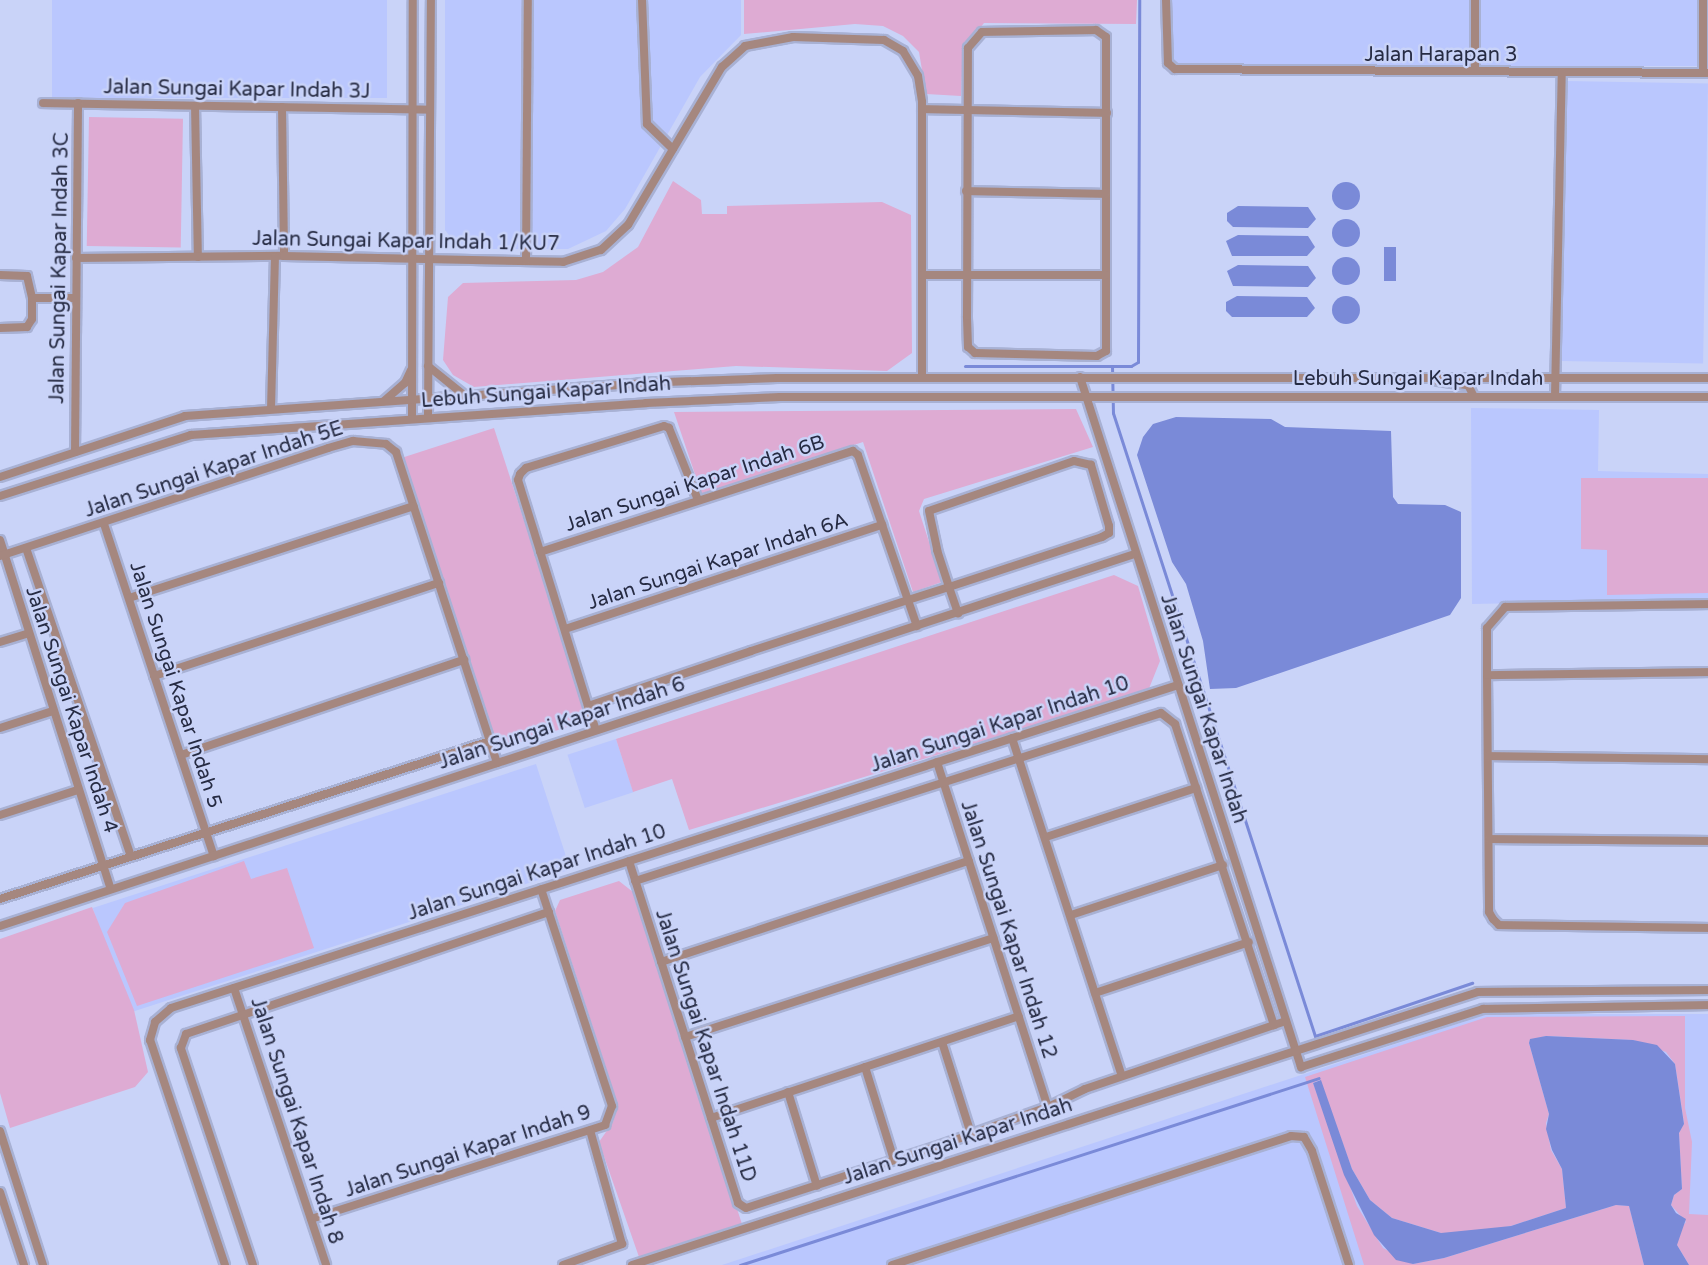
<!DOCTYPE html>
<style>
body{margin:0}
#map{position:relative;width:1708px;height:1265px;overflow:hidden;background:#c9d3f8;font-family:"Varela Round",sans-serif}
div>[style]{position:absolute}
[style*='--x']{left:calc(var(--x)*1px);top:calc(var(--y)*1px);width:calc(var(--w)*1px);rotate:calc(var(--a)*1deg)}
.built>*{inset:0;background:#bac7fe;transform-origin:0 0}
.green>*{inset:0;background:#deabd3;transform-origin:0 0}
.water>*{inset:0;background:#7a8ad8;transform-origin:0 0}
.round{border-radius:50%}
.stream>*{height:3px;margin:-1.5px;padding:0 1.5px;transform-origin:1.5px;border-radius:1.5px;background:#7a8ad8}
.roads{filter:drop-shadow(2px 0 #a8b1d4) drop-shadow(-2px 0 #a8b1d4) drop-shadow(0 2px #a8b1d4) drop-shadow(0 -2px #a8b1d4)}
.street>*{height:8px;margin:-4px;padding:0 4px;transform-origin:4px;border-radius:4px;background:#a5877f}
span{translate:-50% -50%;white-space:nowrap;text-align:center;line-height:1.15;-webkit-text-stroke:5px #c9d3f8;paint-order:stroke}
.street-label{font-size:20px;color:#262b43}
</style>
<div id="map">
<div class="built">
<div style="left:52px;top:0;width:335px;height:98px"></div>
<div style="clip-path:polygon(445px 0,741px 0,741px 35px,700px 77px,625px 209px,606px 231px,568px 249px,460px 249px,445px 230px)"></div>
<div style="left:1170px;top:0;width:538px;height:66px"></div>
<div style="left:1566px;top:81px;width:142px;height:280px;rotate:1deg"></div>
<div style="clip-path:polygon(1471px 408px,1599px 410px,1598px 471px,1708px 474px,1708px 600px,1472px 604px)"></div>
<div style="left:616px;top:739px;width:56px;height:51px;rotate:72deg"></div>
<div style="left:536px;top:764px;width:111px;height:466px;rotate:72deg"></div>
<div style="clip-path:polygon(1487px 1014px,1708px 1014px,1708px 1265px,722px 1265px)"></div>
</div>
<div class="green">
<div style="clip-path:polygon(744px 0,1137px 0,1136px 24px,984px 23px,963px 49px,961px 96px,926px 94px,919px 52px,903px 36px,883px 26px,855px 24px,744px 34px)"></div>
<div style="left:89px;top:117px;width:94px;height:129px;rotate:1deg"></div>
<div style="clip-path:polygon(673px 181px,701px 200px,702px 214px,727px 214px,727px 206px,882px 202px,911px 215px,912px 353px,887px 371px,736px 366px,474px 387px,453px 375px,443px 360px,448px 297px,463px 283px,576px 280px,603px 272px,638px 247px)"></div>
<div style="clip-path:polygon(1076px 409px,1093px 447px,924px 499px,919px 511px,942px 582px,913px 592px,863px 442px,702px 495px,674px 412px)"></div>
<div style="left:494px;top:428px;width:307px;height:95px;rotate:72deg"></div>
<div style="clip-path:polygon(1581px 478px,1708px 478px,1708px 593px,1607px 595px,1607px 550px,1581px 549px)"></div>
<div style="clip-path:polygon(1114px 575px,1138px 586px,1160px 661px,1148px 691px,689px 830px,672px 779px,633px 792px,616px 739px)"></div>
<div style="clip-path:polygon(244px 861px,251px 879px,287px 868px,314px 948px,137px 1006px,107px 932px,125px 903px)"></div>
<div style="clip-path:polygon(619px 881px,633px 892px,742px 1224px,639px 1257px,599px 1142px,613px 1122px,617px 1102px,555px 911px,560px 900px)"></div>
<div style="clip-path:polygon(92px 907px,134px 1010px,148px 1072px,135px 1087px,10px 1128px,0 1093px,0 939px)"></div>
<div style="clip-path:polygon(1685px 1016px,1685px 1108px,1692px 1142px,1689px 1214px,1708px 1215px,1708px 1265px,1689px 1265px,1677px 1245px,1679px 1230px,1686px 1222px,1671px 1205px,1674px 1195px,1682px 1189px,1679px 1133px,1684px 1123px,1675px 1064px,1666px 1052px,1633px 1040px,1546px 1036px,1530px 1040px,1529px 1043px,1549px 1114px,1546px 1123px,1551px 1150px,1562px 1169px,1566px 1208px,1511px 1226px,1473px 1233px,1441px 1233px,1392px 1218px,1370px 1200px,1352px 1169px,1320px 1080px,1313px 1083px,1357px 1206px,1383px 1248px,1413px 1264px,1444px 1258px,1616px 1205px,1629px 1206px,1644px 1265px,1364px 1265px,1305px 1077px,1487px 1017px)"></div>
</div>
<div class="water">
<div class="round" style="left:1332px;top:182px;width:28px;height:28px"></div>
<div style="clip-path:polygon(1238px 206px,1308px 207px,1316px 219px,1308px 228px,1233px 227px,1227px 221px,1227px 213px)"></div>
<div class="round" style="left:1332px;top:219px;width:28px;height:28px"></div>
<div style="clip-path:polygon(1238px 235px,1308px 236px,1315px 247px,1307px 256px,1232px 256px,1226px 241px)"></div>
<div style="left:1384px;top:247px;width:12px;height:34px"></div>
<div class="round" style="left:1332px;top:257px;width:28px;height:28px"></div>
<div style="clip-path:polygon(1238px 265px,1308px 266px,1316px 278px,1308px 287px,1233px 286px,1227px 271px)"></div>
<div class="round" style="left:1332px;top:296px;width:28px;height:28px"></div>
<div style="clip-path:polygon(1237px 296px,1307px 297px,1315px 308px,1307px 317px,1232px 317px,1226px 311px,1226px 302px)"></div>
<div style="clip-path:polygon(1176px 417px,1271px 419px,1285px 427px,1391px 431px,1393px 497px,1398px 504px,1445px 505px,1461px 512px,1461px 598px,1450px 615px,1236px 688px,1210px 689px,1203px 641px,1186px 584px,1172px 562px,1137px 455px,1143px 437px,1153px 424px)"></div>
<div style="clip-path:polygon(1546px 1036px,1633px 1040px,1657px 1045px,1675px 1064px,1684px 1124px,1679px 1133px,1682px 1189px,1674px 1195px,1671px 1205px,1676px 1213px,1686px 1219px,1677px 1245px,1689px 1265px,1644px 1265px,1629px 1206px,1616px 1205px,1444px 1258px,1413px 1264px,1396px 1260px,1374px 1235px,1344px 1175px,1313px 1083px,1321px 1080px,1352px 1169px,1370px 1200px,1392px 1218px,1441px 1233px,1511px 1226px,1566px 1208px,1562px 1169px,1552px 1150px,1546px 1129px,1549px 1114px,1529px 1043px,1530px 1039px)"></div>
</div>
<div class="stream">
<div style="--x:965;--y:366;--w:166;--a:0"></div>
<div style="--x:1131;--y:366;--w:8;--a:-30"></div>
<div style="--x:1138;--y:362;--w:362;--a:-89.8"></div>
<div style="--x:1112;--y:366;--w:47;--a:88.8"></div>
<div style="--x:1113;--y:413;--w:655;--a:72.04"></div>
<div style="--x:1315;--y:1036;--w:166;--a:-18.7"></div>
<div style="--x:740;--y:1265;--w:608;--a:-17.9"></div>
</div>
<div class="roads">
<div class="street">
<div style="--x:642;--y:0;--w:124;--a:87.7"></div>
<div style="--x:647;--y:124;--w:36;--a:44"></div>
<div style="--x:1166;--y:0;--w:63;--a:88.2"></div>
<div style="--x:1168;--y:63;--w:9;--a:41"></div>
<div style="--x:1175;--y:69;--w:533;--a:0.43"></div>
<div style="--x:1475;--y:0;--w:71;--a:90"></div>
<div style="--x:1096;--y:30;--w:12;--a:35"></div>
<div style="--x:1106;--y:37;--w:314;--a:90"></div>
<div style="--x:1106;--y:351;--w:10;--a:151"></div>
<div style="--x:1097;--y:356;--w:122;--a:-178.6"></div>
<div style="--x:975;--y:353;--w:9;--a:-139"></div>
<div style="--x:968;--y:347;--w:31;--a:-92"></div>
<div style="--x:967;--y:316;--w:268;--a:-89.8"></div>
<div style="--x:968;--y:48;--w:21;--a:-49"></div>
<div style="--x:982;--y:32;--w:114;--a:-1"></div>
<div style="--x:1703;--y:73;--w:73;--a:-90"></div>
<div style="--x:43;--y:103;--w:387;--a:1"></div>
<div style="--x:195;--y:106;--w:151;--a:88.9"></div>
<div style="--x:282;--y:107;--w:149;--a:89.2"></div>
<div style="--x:922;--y:109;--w:185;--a:1.2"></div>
<div style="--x:966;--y:191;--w:140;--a:1.2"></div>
<div style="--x:76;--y:258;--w:208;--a:-0.6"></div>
<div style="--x:284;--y:256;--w:279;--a:1.2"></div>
<div style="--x:563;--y:262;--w:40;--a:-18"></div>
<div style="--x:601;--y:250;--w:37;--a:-43"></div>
<div style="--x:628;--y:225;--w:184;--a:-59.3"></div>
<div style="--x:722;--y:67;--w:31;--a:-42"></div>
<div style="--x:745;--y:46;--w:49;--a:-10.6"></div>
<div style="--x:793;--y:37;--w:91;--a:1.9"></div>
<div style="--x:884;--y:40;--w:22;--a:30"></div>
<div style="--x:903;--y:51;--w:29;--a:59"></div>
<div style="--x:918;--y:76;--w:26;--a:81"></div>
<div style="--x:922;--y:102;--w:276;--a:90"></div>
<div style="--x:526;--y:261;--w:261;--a:-89.6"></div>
<div style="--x:0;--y:275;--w:27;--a:2"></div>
<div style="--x:27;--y:276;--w:23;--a:77"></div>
<div style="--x:922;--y:275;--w:184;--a:0"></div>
<div style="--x:0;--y:328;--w:27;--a:-2"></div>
<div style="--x:27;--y:327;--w:9;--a:-58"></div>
<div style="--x:32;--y:319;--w:21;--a:-90"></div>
<div style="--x:32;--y:298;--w:44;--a:0"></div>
<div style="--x:428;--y:366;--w:46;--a:38.9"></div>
<div style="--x:1080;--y:377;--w:725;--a:72.24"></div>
<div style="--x:1301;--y:1067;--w:191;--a:-17.7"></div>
<div style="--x:1483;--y:1009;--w:225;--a:-1"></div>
<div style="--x:1438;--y:381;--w:30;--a:8"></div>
<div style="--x:1468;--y:385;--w:11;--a:63"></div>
<div style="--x:1555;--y:395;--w:323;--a:-88.8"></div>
<div style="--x:384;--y:401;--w:28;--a:-41"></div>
<div style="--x:405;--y:383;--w:14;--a:-65"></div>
<div style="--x:271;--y:409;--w:152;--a:-88.5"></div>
<div style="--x:428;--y:417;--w:417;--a:-89.6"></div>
<div style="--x:412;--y:418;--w:418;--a:-89.9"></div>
<div style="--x:75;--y:452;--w:349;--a:-89.5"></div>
<div style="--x:0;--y:477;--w:195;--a:-18.2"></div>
<div style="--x:185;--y:416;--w:456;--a:-4.1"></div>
<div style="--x:640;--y:383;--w:137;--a:-2.1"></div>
<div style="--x:777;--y:378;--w:931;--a:0"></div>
<div style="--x:0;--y:496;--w:201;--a:-17.7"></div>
<div style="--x:191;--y:435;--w:456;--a:-4"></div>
<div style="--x:646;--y:403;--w:134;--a:-2.6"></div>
<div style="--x:780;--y:397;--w:928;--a:0"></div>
<div style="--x:698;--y:500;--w:78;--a:-111.9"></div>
<div style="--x:669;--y:428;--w:5;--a:-158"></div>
<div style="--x:664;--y:426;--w:144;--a:163.1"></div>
<div style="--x:526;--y:468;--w:8;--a:135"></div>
<div style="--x:520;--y:474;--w:6;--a:108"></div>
<div style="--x:518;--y:480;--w:237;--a:72.8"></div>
<div style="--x:588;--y:706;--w:172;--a:-18.6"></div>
<div style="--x:751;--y:651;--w:165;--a:-18"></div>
<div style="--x:908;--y:600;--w:43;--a:-17.6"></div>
<div style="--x:949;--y:587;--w:161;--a:-18.1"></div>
<div style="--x:1102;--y:537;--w:8;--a:-30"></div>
<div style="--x:1109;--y:533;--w:7;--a:-90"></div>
<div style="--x:1109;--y:526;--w:64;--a:-106.4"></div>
<div style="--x:1091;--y:465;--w:17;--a:-167"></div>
<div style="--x:1074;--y:461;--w:153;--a:161"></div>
<div style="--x:929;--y:511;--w:40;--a:78"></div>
<div style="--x:937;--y:550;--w:39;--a:72"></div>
<div style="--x:949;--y:587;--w:28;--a:71"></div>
<div style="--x:104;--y:524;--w:350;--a:71.7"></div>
<div style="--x:0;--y:540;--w:366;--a:72.4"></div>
<div style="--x:26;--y:548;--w:326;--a:71.2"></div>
<div style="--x:540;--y:552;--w:329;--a:-17.9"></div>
<div style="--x:853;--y:451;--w:6;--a:39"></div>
<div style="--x:858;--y:455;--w:181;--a:71"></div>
<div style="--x:0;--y:556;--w:345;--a:-18.2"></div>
<div style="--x:328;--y:448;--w:26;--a:-16"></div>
<div style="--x:353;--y:441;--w:33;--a:5"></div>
<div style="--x:386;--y:444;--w:13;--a:39"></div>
<div style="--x:396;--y:452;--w:327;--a:72"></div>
<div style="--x:129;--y:598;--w:299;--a:-17.9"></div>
<div style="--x:565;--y:629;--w:334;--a:-18.2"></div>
<div style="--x:0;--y:642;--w:30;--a:-17"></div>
<div style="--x:1708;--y:672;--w:221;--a:179.2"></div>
<div style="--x:1487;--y:675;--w:237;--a:89.5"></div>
<div style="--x:1489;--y:912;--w:8;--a:60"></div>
<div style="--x:1493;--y:919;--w:8;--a:45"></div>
<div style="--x:1499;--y:925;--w:209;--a:0.8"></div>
<div style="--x:1487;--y:675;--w:47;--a:-90"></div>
<div style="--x:1487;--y:628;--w:28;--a:-49"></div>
<div style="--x:1505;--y:607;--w:203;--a:-0.8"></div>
<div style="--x:154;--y:676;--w:300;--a:-18.1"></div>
<div style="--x:588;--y:706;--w:25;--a:72"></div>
<div style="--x:0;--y:728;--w:56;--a:-17.8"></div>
<div style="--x:1012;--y:738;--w:355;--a:72"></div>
<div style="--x:181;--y:755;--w:299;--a:-18.6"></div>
<div style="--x:1488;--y:756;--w:220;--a:0.8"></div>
<div style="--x:937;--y:762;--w:362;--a:72.2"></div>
<div style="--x:0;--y:815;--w:82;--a:-17.8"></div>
<div style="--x:1046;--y:837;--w:158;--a:-18.1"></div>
<div style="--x:1489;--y:839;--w:219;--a:0.5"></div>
<div style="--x:629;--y:861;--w:359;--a:72.3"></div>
<div style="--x:738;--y:1203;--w:9;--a:32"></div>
<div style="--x:746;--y:1208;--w:205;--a:-17.9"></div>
<div style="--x:941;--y:1145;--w:114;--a:-19.6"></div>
<div style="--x:1048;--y:1107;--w:41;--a:-25.9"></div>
<div style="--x:1085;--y:1089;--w:212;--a:-18.7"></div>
<div style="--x:635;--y:881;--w:552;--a:-17.71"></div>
<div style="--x:1161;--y:713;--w:18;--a:38"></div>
<div style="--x:1175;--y:724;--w:317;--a:71.8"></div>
<div style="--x:0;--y:899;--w:515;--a:-17.87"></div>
<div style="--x:1071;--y:915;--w:160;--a:-18.2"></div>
<div style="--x:0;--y:926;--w:1194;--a:-18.15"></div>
<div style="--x:661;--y:962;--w:324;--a:-18.2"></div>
<div style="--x:234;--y:988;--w:292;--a:71.6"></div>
<div style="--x:1095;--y:993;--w:162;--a:-18.3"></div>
<div style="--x:685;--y:1037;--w:324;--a:-17.8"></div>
<div style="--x:942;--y:1042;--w:96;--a:72.5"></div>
<div style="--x:865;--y:1067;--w:97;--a:72.7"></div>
<div style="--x:788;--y:1092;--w:98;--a:72.9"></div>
<div style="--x:711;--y:1118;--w:324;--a:-18.3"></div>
<div style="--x:0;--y:1131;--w:141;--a:72.2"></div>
<div style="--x:0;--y:1192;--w:77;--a:71.8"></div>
<div style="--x:311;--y:1219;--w:309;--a:-17.7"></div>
<div style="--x:605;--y:1125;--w:20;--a:-70"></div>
<div style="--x:612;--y:1106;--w:228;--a:-108.1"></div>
<div style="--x:225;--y:1265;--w:237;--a:-108.4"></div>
<div style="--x:150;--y:1040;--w:19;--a:-74"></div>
<div style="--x:155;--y:1022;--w:21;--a:-41"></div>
<div style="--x:171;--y:1008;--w:1058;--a:-17.78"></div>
<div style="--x:253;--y:1265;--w:229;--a:-108.4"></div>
<div style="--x:181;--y:1048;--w:15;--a:-70"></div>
<div style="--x:186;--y:1034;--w:383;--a:-18.6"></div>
<div style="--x:563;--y:1265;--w:63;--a:-19.6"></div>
<div style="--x:622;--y:1244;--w:118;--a:-105.7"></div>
<div style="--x:632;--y:1265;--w:889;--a:-17.88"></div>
<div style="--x:1478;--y:992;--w:230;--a:-0.5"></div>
<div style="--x:892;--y:1265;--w:419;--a:-17.9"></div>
<div style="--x:1291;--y:1136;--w:13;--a:4"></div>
<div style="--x:1304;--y:1137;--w:16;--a:60"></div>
<div style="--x:1312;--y:1151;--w:120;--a:72"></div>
</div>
</div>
<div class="street-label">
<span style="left:1441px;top:55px">Jalan Harapan 3</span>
<span style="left:237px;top:90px;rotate:1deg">Jalan Sungai Kapar Indah 3J</span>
<span style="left:406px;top:242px;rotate:1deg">Jalan Sungai Kapar Indah 1/KU7</span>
<span style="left:60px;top:268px;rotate:-89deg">Jalan Sungai Kapar Indah 3C</span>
<span style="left:1418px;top:379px">Lebuh Sungai Kapar Indah</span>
<span style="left:546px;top:393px;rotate:-4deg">Lebuh Sungai Kapar Indah</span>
<span style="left:214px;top:470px;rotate:-18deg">Jalan Sungai Kapar Indah 5E</span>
<span style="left:695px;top:484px;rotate:-18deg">Jalan Sungai Kapar Indah 6B</span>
<span style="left:718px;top:562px;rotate:-18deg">Jalan Sungai Kapar Indah 6A</span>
<span style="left:175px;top:685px;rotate:72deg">Jalan Sungai Kapar Indah 5</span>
<span style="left:1203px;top:709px;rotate:72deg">Jalan Sungai Kapar Indah</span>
<span style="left:71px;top:710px;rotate:72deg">Jalan Sungai Kapar Indah 4</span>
<span style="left:562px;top:724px;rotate:-18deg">Jalan Sungai Kapar Indah 6</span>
<span style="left:1000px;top:725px;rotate:-18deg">Jalan Sungai Kapar Indah 10</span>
<span style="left:537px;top:873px;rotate:-18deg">Jalan Sungai Kapar Indah 10</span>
<span style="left:1008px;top:930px;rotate:72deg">Jalan Sungai Kapar Indah 12</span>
<span style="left:705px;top:1046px;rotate:72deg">Jalan Sungai Kapar Indah 11D</span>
<span style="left:296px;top:1121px;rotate:72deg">Jalan Sungai Kapar Indah 8</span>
<span style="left:958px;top:1142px;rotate:-18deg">Jalan Sungai Kapar Indah</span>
<span style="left:468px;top:1152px;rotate:-18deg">Jalan Sungai Kapar Indah 9</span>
</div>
</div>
